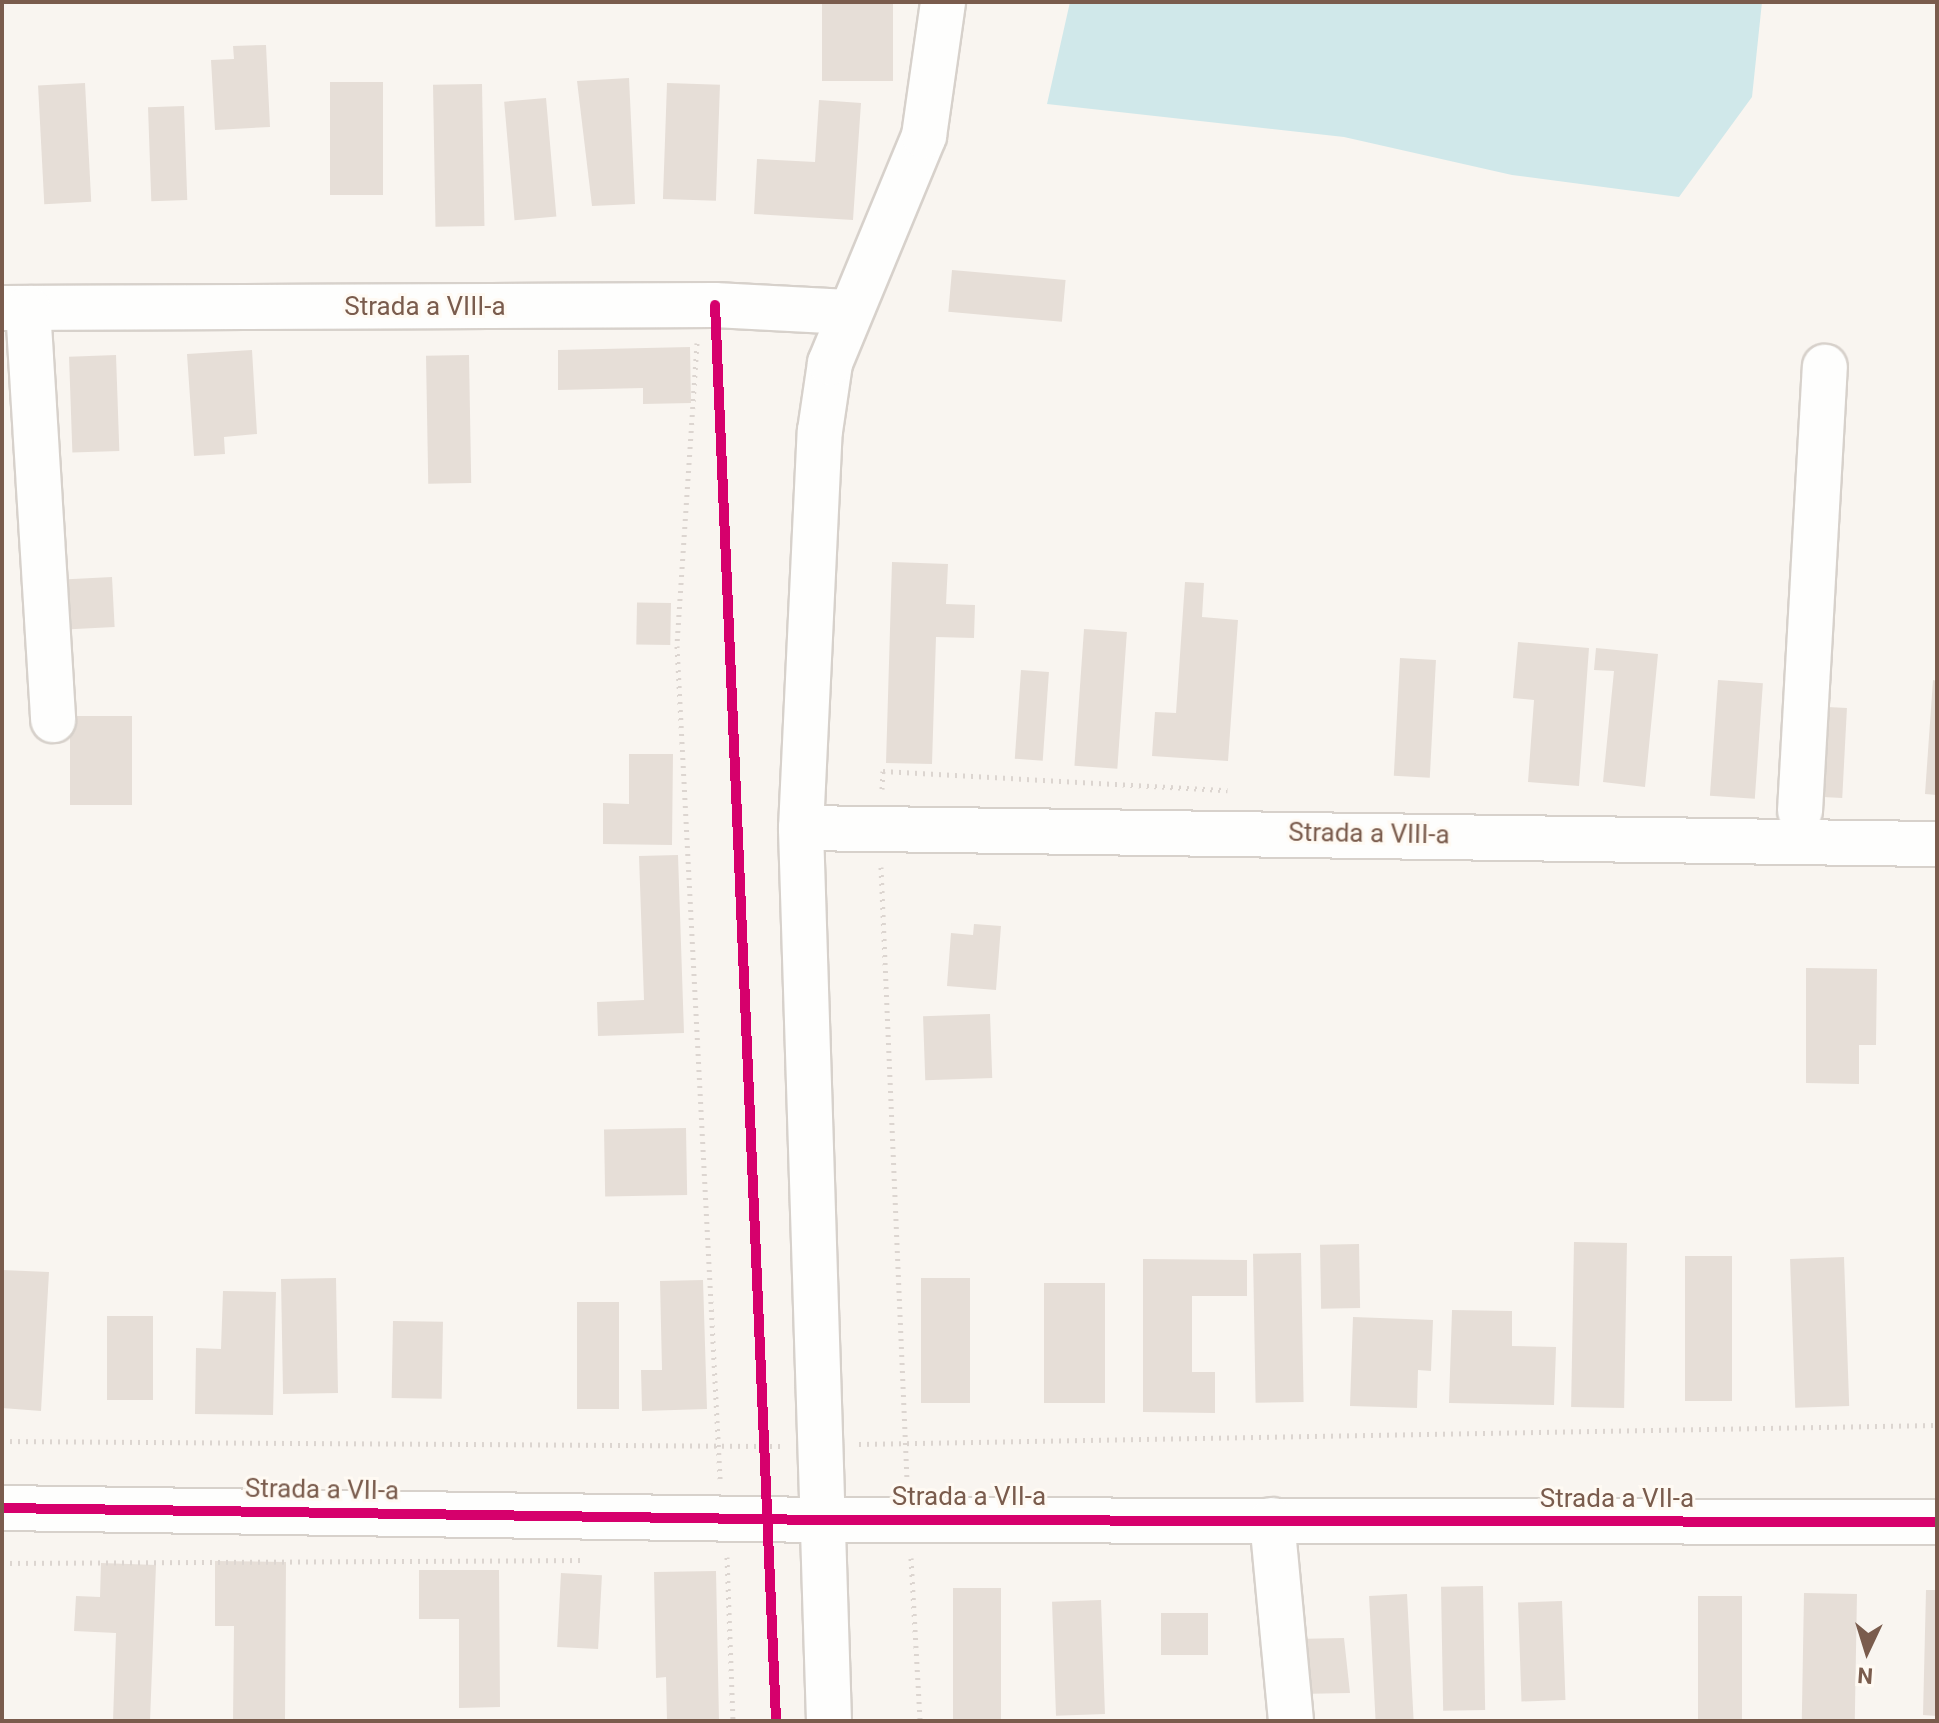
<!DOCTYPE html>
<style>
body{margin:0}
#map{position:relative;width:1939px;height:1723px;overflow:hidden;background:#f9f5f0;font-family:Roboto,sans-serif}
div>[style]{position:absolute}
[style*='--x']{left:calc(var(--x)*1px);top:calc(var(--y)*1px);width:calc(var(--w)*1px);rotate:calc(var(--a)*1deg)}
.water>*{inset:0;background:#d0e8ea}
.building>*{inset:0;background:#e6ded7;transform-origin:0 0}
.path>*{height:5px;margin-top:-2.5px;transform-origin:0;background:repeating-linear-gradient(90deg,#dcd5d0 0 2px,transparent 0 8px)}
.roads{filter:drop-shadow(2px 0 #d7d1cb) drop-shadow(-2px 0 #d7d1cb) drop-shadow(0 2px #d7d1cb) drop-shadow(0 -2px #d7d1cb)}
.minor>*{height:44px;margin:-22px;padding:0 22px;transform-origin:22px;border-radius:22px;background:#fefefd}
.cycleway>*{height:10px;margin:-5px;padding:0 5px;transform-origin:5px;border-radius:5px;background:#d6006c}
span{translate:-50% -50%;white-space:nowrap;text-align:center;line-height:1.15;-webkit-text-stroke:6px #fffaf3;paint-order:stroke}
.street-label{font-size:26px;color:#7a5c4d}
.frame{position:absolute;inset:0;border:4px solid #7a5c4d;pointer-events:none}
.north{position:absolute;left:1827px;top:1611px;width:80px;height:80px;-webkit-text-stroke:6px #fffaf3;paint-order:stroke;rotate:184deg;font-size:22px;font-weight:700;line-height:32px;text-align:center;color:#7a5c4d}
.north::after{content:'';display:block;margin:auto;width:28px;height:36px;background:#7a5c4d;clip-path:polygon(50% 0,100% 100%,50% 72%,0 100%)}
</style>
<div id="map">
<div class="water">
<div style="clip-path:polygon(1070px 2px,1762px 2px,1752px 97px,1679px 197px,1512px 175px,1344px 137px,1047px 104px)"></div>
</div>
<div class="building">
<div style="left:822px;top:2px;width:71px;height:79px"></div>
<div style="clip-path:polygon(266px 45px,270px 127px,215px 130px,211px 60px,234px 59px,233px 46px)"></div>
<div style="clip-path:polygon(629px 78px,635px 204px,592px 206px,577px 81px)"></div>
<div style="left:330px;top:82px;width:53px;height:113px"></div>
<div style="left:85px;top:83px;width:119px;height:47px;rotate:87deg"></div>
<div style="left:667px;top:83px;width:53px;height:116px;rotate:2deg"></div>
<div style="left:482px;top:84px;width:142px;height:49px;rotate:89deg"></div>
<div style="left:546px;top:98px;width:119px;height:42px;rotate:85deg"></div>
<div style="clip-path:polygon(819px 100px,861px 103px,853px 220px,754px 214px,757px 159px,815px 162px)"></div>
<div style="left:184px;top:106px;width:94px;height:36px;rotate:88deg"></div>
<div style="left:952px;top:270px;width:114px;height:42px;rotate:5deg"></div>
<div style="clip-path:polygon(690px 347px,691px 403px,643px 404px,643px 388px,558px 390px,558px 350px)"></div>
<div style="clip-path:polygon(252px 350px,257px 434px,224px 437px,225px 454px,194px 456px,187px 354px)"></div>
<div style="left:116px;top:355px;width:96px;height:47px;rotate:88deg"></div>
<div style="left:469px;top:355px;width:128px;height:43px;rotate:89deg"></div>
<div style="clip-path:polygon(892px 562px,948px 564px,946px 604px,975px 605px,974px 638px,936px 637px,932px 764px,886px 763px)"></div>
<div style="left:112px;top:577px;width:50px;height:54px;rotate:87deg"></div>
<div style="clip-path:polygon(1185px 582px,1204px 583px,1202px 617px,1238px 620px,1228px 761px,1152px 756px,1155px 712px,1176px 713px)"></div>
<div style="left:671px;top:603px;width:42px;height:34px;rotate:91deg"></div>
<div style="left:1084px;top:629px;width:43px;height:137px;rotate:4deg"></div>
<div style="clip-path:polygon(1518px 642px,1589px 648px,1579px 786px,1528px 782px,1534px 700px,1513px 698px)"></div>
<div style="clip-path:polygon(1596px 648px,1658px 654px,1645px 787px,1603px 782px,1614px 671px,1594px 670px)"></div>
<div style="left:1400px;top:658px;width:36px;height:118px;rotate:3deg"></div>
<div style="left:1021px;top:670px;width:28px;height:89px;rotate:4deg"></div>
<div style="left:1718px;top:680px;width:45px;height:116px;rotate:4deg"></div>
<div style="clip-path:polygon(1933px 680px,1937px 681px,1937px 795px,1925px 794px)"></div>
<div style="left:1808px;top:706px;width:39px;height:90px;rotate:3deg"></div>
<div style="left:132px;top:716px;width:89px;height:62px;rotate:90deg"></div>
<div style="clip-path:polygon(629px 754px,673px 754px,672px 845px,603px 844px,603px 803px,629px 804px)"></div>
<div style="clip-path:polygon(678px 855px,684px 1033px,598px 1036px,597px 1002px,644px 1000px,639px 856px)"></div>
<div style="clip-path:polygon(974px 924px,1001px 926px,996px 990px,947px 986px,951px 933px,973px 935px)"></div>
<div style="clip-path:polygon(1806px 968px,1877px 969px,1876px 1045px,1859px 1045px,1859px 1084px,1806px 1083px)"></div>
<div style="left:990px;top:1014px;width:64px;height:67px;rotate:88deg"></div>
<div style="left:686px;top:1128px;width:67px;height:82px;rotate:89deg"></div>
<div style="left:1574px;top:1242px;width:53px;height:165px;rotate:1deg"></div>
<div style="left:1359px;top:1244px;width:64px;height:39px;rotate:89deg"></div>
<div style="left:1301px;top:1253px;width:149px;height:48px;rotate:89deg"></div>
<div style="left:1685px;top:1256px;width:47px;height:145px"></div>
<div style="left:1844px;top:1257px;width:149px;height:54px;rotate:88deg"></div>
<div style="clip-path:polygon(1143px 1259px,1247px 1260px,1247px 1296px,1192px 1296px,1192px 1372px,1215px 1372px,1215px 1413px,1143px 1412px)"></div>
<div style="clip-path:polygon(2px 1270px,49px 1272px,41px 1411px,2px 1408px)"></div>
<div style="left:336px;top:1278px;width:115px;height:55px;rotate:89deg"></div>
<div style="left:921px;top:1278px;width:49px;height:125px"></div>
<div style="clip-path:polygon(703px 1280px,707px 1409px,642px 1411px,641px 1370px,662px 1370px,660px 1281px)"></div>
<div style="left:1044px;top:1283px;width:61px;height:120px"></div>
<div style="clip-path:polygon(223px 1291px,276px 1292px,273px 1415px,195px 1414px,196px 1348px,221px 1349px)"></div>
<div style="left:577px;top:1302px;width:42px;height:107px"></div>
<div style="clip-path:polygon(1452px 1310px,1512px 1311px,1512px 1346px,1556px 1347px,1554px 1405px,1449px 1403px)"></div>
<div style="left:107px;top:1316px;width:46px;height:84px"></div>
<div style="clip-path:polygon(1353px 1317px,1433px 1320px,1431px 1371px,1418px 1370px,1417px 1408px,1350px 1406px)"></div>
<div style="left:393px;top:1321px;width:50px;height:77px;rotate:1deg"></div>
<div style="clip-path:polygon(215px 1561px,286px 1562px,285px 1721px,233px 1721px,234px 1626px,215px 1626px)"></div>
<div style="clip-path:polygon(101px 1563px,156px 1565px,150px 1721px,113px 1721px,116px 1633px,74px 1631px,76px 1596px,100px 1597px)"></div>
<div style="clip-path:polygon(419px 1570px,499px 1570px,500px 1707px,459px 1708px,459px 1619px,419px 1619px)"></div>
<div style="clip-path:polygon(716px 1571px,719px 1721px,667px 1721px,666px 1677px,656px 1678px,654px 1572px)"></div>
<div style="left:561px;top:1573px;width:41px;height:74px;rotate:3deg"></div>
<div style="left:1483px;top:1586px;width:124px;height:42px;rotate:89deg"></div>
<div style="left:953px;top:1588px;width:48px;height:133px"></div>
<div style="clip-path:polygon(1926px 1590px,1937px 1590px,1937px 1716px,1923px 1715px)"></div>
<div style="left:1804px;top:1593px;width:53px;height:128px;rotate:1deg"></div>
<div style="left:1407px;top:1594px;width:127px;height:38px;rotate:87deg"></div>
<div style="left:1698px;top:1596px;width:44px;height:125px"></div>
<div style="left:1101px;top:1600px;width:114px;height:49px;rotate:88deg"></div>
<div style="left:1562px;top:1601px;width:99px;height:44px;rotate:88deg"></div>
<div style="left:1208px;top:1613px;width:42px;height:47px;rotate:90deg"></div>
<div style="clip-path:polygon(1344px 1638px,1350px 1693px,1299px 1694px,1294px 1639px)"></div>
</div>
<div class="path">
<div style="--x:697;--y:343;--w:304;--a:93.8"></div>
<div style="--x:677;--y:646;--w:834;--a:87.04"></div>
<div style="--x:882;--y:789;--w:18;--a:-87"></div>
<div style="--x:883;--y:771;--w:345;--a:3.2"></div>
<div style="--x:881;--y:867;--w:614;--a:87.57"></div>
<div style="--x:2;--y:1441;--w:779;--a:0.37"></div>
<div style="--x:859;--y:1444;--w:1078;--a:-1.01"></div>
<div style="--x:727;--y:1557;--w:164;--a:87.9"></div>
<div style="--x:911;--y:1558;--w:163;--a:86.8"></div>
<div style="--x:2;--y:1563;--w:584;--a:-0.29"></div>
</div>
<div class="roads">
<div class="minor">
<div style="--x:2;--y:308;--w:713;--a:-0.24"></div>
<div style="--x:715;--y:305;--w:133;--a:3"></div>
<div style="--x:28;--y:308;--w:413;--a:86.5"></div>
<div style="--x:1800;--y:811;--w:445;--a:-86.8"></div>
<div style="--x:801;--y:828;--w:1136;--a:0.81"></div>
<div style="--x:2;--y:1508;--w:817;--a:0.84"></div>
<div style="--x:819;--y:1520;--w:1118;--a:0.1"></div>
<div style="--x:1272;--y:1520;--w:202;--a:84.6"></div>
<div style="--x:829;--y:1721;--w:893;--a:-91.8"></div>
<div style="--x:801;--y:828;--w:397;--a:-87.3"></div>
<div style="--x:820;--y:431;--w:69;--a:-81.6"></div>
<div style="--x:830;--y:363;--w:246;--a:-67.5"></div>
<div style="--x:924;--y:136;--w:135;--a:-81.9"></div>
</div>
</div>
<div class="cycleway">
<div style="--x:715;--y:305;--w:1417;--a:87.53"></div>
<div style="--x:2;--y:1508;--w:817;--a:0.84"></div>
<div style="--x:819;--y:1520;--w:1118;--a:0.1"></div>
</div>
<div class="street-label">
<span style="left:425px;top:307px">Strada a VIII-a</span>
<span style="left:1369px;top:834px;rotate:1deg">Strada a VIII-a</span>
<span style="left:322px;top:1490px;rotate:1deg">Strada a VII-a</span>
<span style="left:969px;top:1497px">Strada a VII-a</span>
<span style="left:1617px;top:1499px">Strada a VII-a</span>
</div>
<div class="frame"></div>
<div class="north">N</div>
</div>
